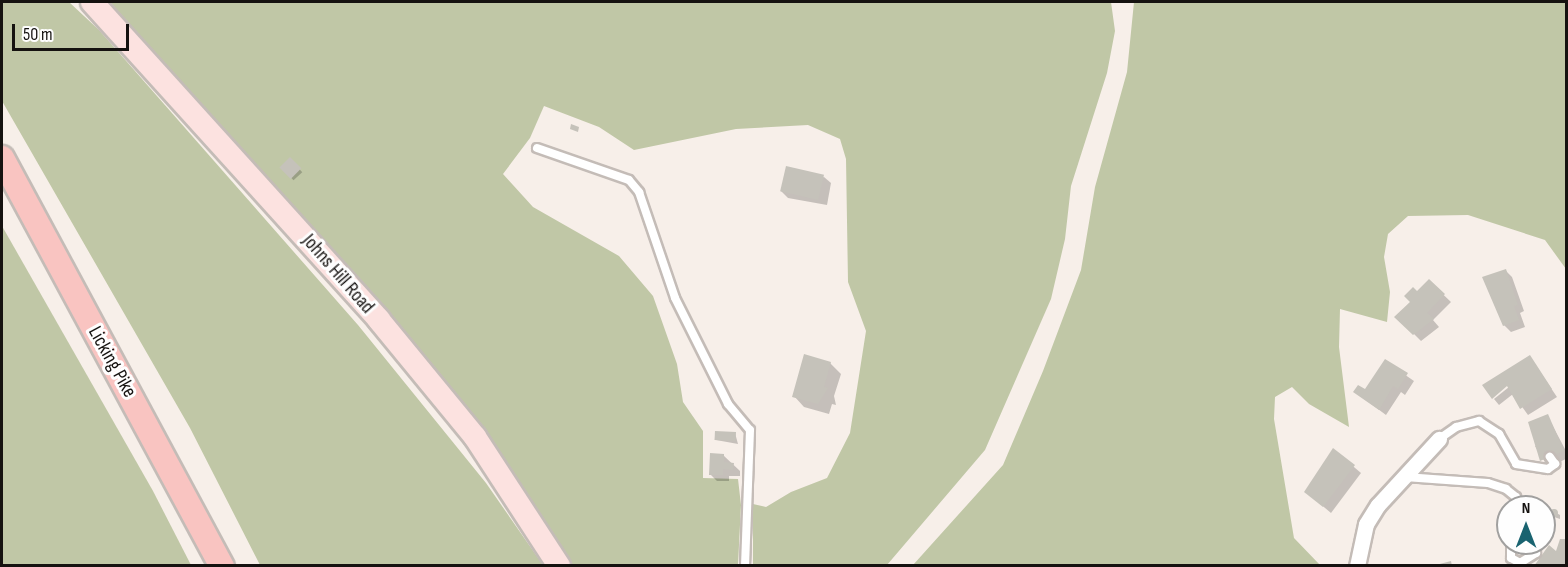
<!DOCTYPE html>
<style>
body{margin:0}
#map{position:relative;width:1568px;height:567px;overflow:hidden;background:#f7efe9;font-family:"Sofia Sans Condensed",sans-serif}
div>[style]{position:absolute}
[style*='--x']{left:calc(var(--x)*1px);top:calc(var(--y)*1px);width:calc(var(--w)*1px);rotate:calc(var(--a)*1deg)}
.green>*{inset:0;background:#c0c7a6}
.shadow>*{inset:0;background:#0003;transform-origin:0 0}
.building>*{inset:0;background:#c5c2ba;transform-origin:0 0}
.round{border-radius:50%}
.roads{filter:drop-shadow(2px 0 #c4bcb7) drop-shadow(-2px 0 #c4bcb7) drop-shadow(0 2px #c4bcb7) drop-shadow(0 -2px #c4bcb7)}
.lane>*{height:8px;margin:-4px;padding:0 4px;transform-origin:4px;border-radius:4px;background:#fff}
.street>*{height:15px;margin:-7.5px;padding:0 7.5px;transform-origin:7.5px;border-radius:7.5px;background:#fff}
.secondary>*{height:22px;margin:-11px;padding:0 11px;transform-origin:11px;border-radius:11px;background:#fce2e0}
.primary>*{height:24px;margin:-12px;padding:0 12px;transform-origin:12px;border-radius:12px;background:#f9c4c1}
span{translate:-50% -50%;white-space:nowrap;text-align:center;line-height:1.15;-webkit-text-stroke:6px #fefefe;paint-order:stroke}
.street-label{font-size:20px;color:#151210}
.frame{position:absolute;inset:0;border:3px solid #151210;pointer-events:none}
.north{position:absolute;left:1496px;top:495px;width:60px;height:60px;box-sizing:border-box;background:#fefefe;border:2px solid #a1a09f;border-radius:50%;rotate:0deg;font-size:16px;font-weight:700;line-height:24px;text-align:center;color:#151210}
.north::after{content:'';display:block;margin:auto;width:21px;height:27px;background:#196370;clip-path:polygon(50% 0,100% 100%,50% 72%,0 100%)}
.scale{position:absolute;left:12px;top:24px;width:117px;height:27px;box-sizing:border-box;border:3px solid #151210;border-top:0;padding-left:8px;font-size:18px;line-height:21px;white-space:nowrap;color:#151210;-webkit-text-stroke:4px #fefefe;paint-order:stroke}
</style>
<div id="map">
<div class="green">
<div style="clip-path:polygon(2px 2px,69px 2px,99px 30px,358px 325px,486px 483px,543px 565px,260px 565px,190px 428px,2px 101px)"></div>
<div style="clip-path:polygon(110px 2px,1111px 2px,1115px 31px,1107px 73px,1071px 186px,1065px 239px,1051px 299px,985px 450px,887px 565px,753px 565px,753px 504px,766px 507px,791px 492px,827px 478px,850px 433px,866px 331px,848px 282px,846px 159px,840px 139px,808px 125px,736px 129px,634px 150px,599px 127px,544px 106px,530px 138px,503px 174px,533px 207px,619px 256px,653px 296px,677px 364px,683px 402px,703px 431px,703px 478px,738px 479px,741px 505px,738px 565px,570px 566px,499px 452px,424px 358px)"></div>
<div style="clip-path:polygon(1134px 2px,1566px 2px,1566px 269px,1545px 240px,1468px 215px,1408px 216px,1388px 234px,1384px 257px,1390px 292px,1387px 322px,1340px 309px,1339px 347px,1349px 427px,1309px 404px,1292px 387px,1275px 397px,1274px 419px,1294px 538px,1320px 565px,913px 565px,1003px 465px,1043px 371px,1081px 270px,1095px 187px,1127px 72px)"></div>
<div style="clip-path:polygon(2px 226px,153px 491px,191px 565px,2px 565px)"></div>
</div>
<div class="shadow">
<div style="left:290px;top:159px;width:18px;height:12px;rotate:47deg"></div>
<div style="clip-path:polygon(824px 177px,831px 183px,827px 205px,788px 198px,781px 191px)"></div>
<div style="clip-path:polygon(1505px 270px,1512px 277px,1524px 311px,1520px 313px,1525px 327px,1511px 332px,1504px 325px)"></div>
<div style="clip-path:polygon(1429px 281px,1451px 302px,1433px 320px,1439px 327px,1421px 341px,1397px 317px)"></div>
<div style="clip-path:polygon(1530px 357px,1557px 397px,1528px 415px,1513px 394px,1499px 405px,1494px 399px,1514px 383px)"></div>
<div style="clip-path:polygon(1385px 361px,1414px 381px,1405px 395px,1401px 392px,1386px 415px,1355px 392px,1365px 391px)"></div>
<div style="clip-path:polygon(830px 363px,841px 374px,834px 396px,836px 405px,832px 404px,829px 414px,804px 407px,794px 396px)"></div>
<div style="clip-path:polygon(1547px 415px,1566px 451px,1566px 459px,1548px 467px,1535px 446px,1539px 444px)"></div>
<div style="clip-path:polygon(735px 433px,738px 444px,716px 440px)"></div>
<div style="clip-path:polygon(1334px 450px,1361px 473px,1331px 513px,1306px 492px)"></div>
<div style="clip-path:polygon(723px 455px,740px 471px,740px 476px,729px 476px,729px 481px,717px 481px,710px 474px)"></div>
<div style="clip-path:polygon(1553px 511px,1560px 515px,1560px 519px,1554px 517px)"></div>
</div>
<div class="building">
<div style="clip-path:polygon(571px 124px,579px 127px,578px 132px,570px 129px)"></div>
<div style="left:290px;top:157px;width:16px;height:15px;rotate:45deg"></div>
<div style="left:786px;top:166px;width:39px;height:26px;rotate:13deg"></div>
<div style="clip-path:polygon(1506px 269px,1518px 305px,1514px 306px,1519px 320px,1503px 326px,1482px 277px)"></div>
<div style="clip-path:polygon(1429px 279px,1445px 294px,1427px 313px,1434px 319px,1413px 335px,1394px 317px,1410px 302px,1404px 296px,1413px 287px,1417px 291px)"></div>
<div style="clip-path:polygon(804px 354px,831px 362px,824px 387px,828px 388px,818px 404px,792px 397px)"></div>
<div style="clip-path:polygon(1530px 355px,1552px 389px,1520px 409px,1507px 386px,1492px 399px,1482px 385px)"></div>
<div style="clip-path:polygon(1385px 359px,1408px 373px,1398px 389px,1393px 386px,1379px 410px,1353px 392px,1358px 385px,1365px 389px)"></div>
<div style="clip-path:polygon(1548px 414px,1564px 451px,1540px 461px,1528px 422px)"></div>
<div style="left:715px;top:431px;width:21px;height:9px;rotate:3deg"></div>
<div style="clip-path:polygon(1333px 448px,1355px 465px,1323px 507px,1304px 492px)"></div>
<div style="clip-path:polygon(710px 453px,724px 454px,724px 462px,734px 463px,733px 470px,723px 469px,723px 475px,709px 475px)"></div>
<div class="round" style="left:1550px;top:509px;width:8px;height:8px"></div>
<div style="clip-path:polygon(1560px 539px,1566px 539px,1566px 566px,1534px 566px,1549px 545px,1556px 551px)"></div>
<div style="clip-path:polygon(1451px 561px,1452px 566px,1436px 566px,1436px 565px)"></div>
</div>
<div class="roads">
<div class="lane">
<div style="--x:537;--y:148;--w:97;--a:19.2"></div>
<div style="--x:629;--y:180;--w:16;--a:50"></div>
<div style="--x:639;--y:192;--w:112;--a:71.2"></div>
<div style="--x:675;--y:298;--w:119;--a:63.4"></div>
<div style="--x:728;--y:404;--w:34;--a:50"></div>
<div style="--x:750;--y:430;--w:136;--a:92.1"></div>
<div style="--x:1439;--y:439;--w:21;--a:-35"></div>
<div style="--x:1456;--y:427;--w:24;--a:-15"></div>
<div style="--x:1479;--y:421;--w:24;--a:33"></div>
<div style="--x:1499;--y:434;--w:34;--a:60"></div>
<div style="--x:1516;--y:464;--w:32;--a:9"></div>
<div style="--x:1548;--y:469;--w:9;--a:-36"></div>
<div style="--x:1555;--y:464;--w:9;--a:-126"></div>
<div style="--x:1405;--y:477;--w:83;--a:4.1"></div>
<div style="--x:1488;--y:483;--w:19;--a:18"></div>
<div style="--x:1506;--y:489;--w:13;--a:39"></div>
<div style="--x:1516;--y:497;--w:10;--a:79"></div>
<div style="--x:1511;--y:543;--w:15;--a:90"></div>
<div style="--x:1511;--y:558;--w:10;--a:29"></div>
<div style="--x:1520;--y:563;--w:19;--a:-32"></div>
<div style="--x:1536;--y:553;--w:10;--a:-90"></div>
</div>
<div class="street">
<div style="--x:1357;--y:566;--w:43;--a:-77.9"></div>
<div style="--x:1366;--y:524;--w:22;--a:-58"></div>
<div style="--x:1378;--y:505;--w:90;--a:-47.3"></div>
</div>
<div class="secondary">
<div style="--x:92;--y:2;--w:428;--a:47.9"></div>
<div style="--x:379;--y:320;--w:151;--a:50.6"></div>
<div style="--x:475;--y:437;--w:154;--a:56.9"></div>
</div>
<div class="primary">
<div style="--x:2;--y:158;--w:464;--a:61.7"></div>
</div>
</div>
<div class="street-label">
<span style="left:338px;top:274px;rotate:49deg">Johns Hill Road</span>
<span style="left:112px;top:362px;rotate:61deg">Licking Pike</span>
</div>
<div class="frame"></div>
<div class="north">N</div>
<div class="scale">50 m</div>
</div>
